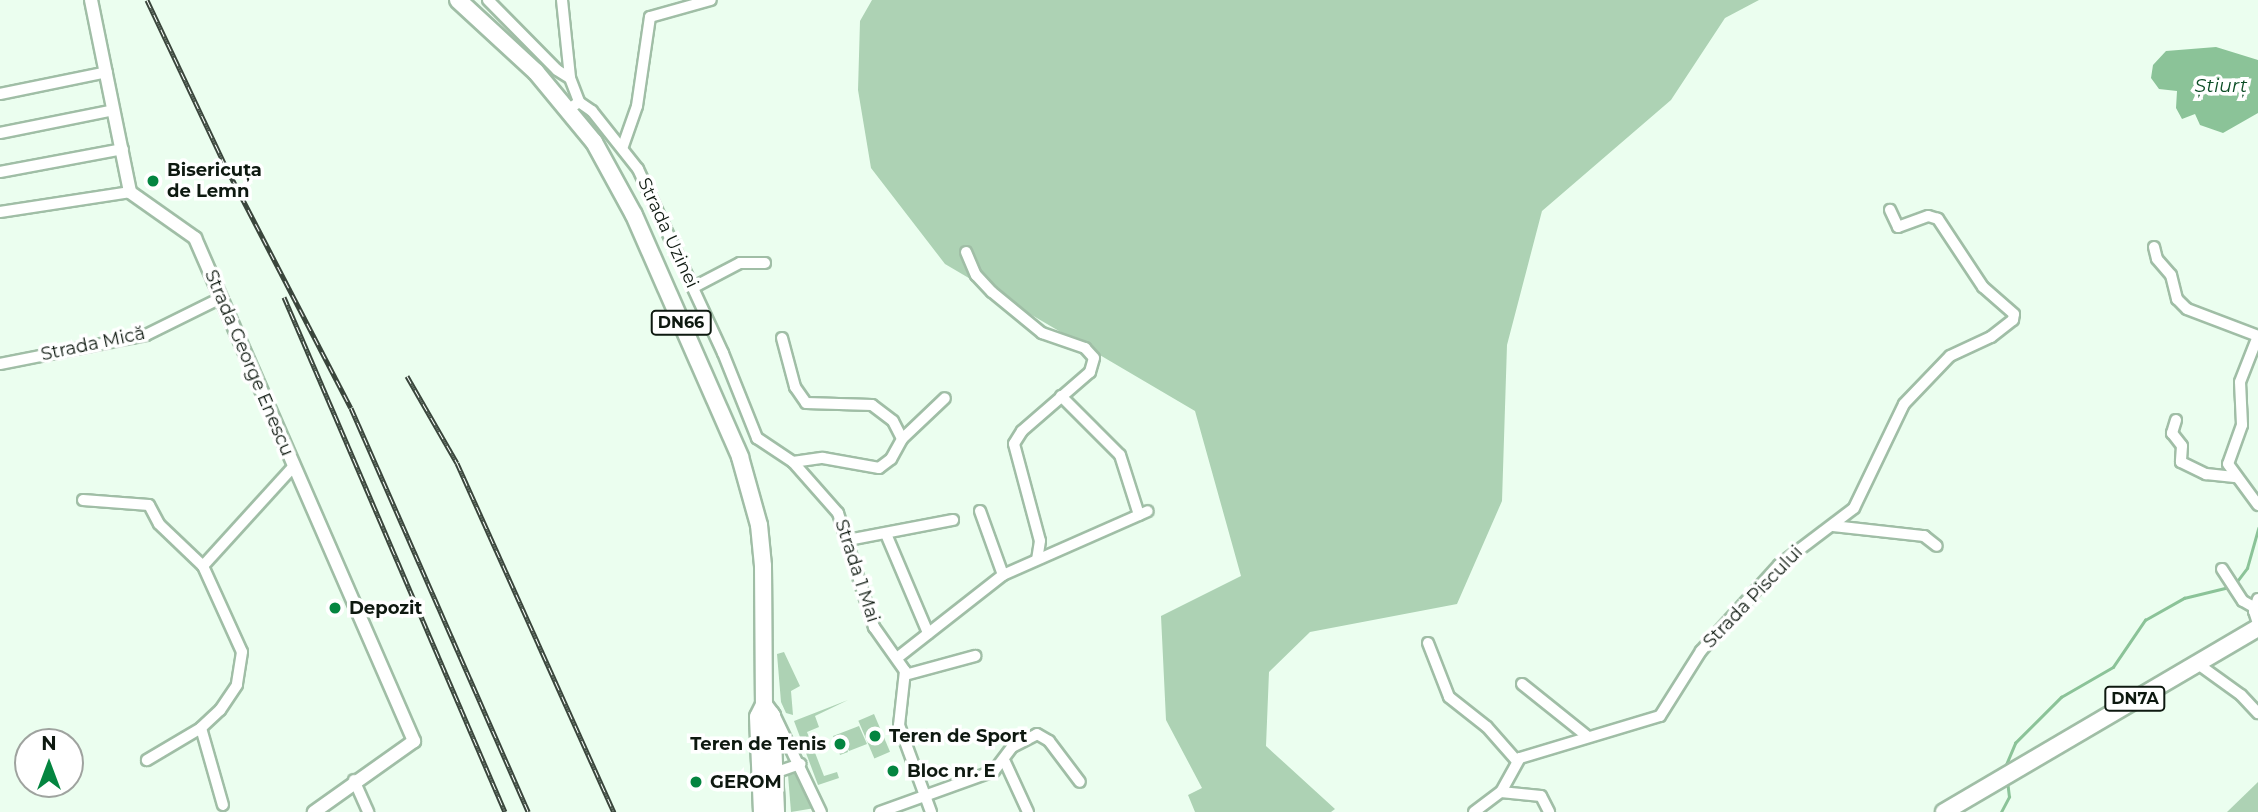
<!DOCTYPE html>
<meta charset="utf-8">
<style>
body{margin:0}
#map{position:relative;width:2258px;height:812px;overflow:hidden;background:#ebfeef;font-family:Montserrat,sans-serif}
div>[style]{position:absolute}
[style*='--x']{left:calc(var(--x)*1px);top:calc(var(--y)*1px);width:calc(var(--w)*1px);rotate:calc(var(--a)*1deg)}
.green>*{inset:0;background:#add2b4;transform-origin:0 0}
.water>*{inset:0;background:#8bc398}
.stream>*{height:2.5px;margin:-1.25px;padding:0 1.25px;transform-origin:1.25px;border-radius:1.25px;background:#8bc398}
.roads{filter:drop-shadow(2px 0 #a0bea6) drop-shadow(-2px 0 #a0bea6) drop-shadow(0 2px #a0bea6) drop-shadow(0 -2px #a0bea6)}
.minor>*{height:10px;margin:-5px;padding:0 5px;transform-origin:5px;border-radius:5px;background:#fff}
.tertiary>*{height:12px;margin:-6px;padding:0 6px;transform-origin:6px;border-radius:6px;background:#fff}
.primary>*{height:16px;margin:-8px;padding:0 8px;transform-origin:8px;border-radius:8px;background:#fff}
.rail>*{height:5px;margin-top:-2.5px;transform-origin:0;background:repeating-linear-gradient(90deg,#fff 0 8px,#3a463c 0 16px);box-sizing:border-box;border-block:2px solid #3a463c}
.dots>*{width:19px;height:19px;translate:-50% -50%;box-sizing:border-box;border:4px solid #fff;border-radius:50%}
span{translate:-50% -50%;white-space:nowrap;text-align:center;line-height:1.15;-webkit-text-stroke:7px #fff;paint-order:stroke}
.shield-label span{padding:2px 5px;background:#fff;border:2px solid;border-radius:5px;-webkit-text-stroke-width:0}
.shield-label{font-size:16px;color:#0e1910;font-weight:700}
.poi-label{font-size:18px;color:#0e1910;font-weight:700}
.left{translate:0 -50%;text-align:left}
.right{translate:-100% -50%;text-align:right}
.street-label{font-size:18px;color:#0e1910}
.water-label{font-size:19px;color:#0b4d25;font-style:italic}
.north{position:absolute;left:14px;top:728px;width:70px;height:70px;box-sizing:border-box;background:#fff;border:2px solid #9fa39f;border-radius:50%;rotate:0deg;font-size:19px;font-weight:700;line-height:28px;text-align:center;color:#0e1910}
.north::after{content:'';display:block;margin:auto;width:24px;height:32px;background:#048540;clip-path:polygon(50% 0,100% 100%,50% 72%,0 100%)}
</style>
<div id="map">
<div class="green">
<div style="clip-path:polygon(872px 0,1759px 0,1725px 18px,1671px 100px,1542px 211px,1507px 345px,1502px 501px,1457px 604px,1310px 632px,1269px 672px,1266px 746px,1335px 809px,1331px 812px,1195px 812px,1188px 795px,1202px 788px,1166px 720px,1161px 616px,1241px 576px,1195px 411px,945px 264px,871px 168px,858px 90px,860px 21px)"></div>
<div style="clip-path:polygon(784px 652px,800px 686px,791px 691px,793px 715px,786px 713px,781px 702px,777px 654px)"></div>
<div style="clip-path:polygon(848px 700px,815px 716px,819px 727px,807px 732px,824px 776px,837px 772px,839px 778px,818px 785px,794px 721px)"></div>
<div style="left:874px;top:714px;width:41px;height:17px;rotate:67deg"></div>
<div style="clip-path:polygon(859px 726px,867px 744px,849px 751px,846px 745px,848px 752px,840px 755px,833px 736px)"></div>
<div style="clip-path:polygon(798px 773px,815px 808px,791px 812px,788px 775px)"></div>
<div style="clip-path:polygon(2258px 782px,2258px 812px,2227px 812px)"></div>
</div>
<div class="water">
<div style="clip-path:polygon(2216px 47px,2258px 60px,2258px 113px,2223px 133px,2200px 125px,2195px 114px,2182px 119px,2176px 108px,2177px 91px,2159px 89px,2151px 78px,2153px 65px,2166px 51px)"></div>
</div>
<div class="stream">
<div style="--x:2235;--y:584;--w:20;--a:-53"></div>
<div style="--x:2247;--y:568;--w:41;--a:-74.2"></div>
<div style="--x:2005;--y:767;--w:26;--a:-67"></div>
<div style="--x:2015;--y:743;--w:65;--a:-45"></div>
<div style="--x:2061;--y:697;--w:60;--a:-30"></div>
<div style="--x:2113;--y:667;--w:57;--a:-55.8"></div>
<div style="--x:2145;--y:620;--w:45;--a:-29.4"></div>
<div style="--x:2184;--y:598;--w:46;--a:-13.7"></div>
<div style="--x:2001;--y:812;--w:17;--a:-62"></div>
<div style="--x:2009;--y:797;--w:16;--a:-97"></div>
</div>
<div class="roads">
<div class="minor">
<div style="--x:488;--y:0;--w:98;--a:45.4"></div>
<div style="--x:557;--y:70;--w:15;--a:32"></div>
<div style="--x:562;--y:0;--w:78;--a:84.1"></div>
<div style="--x:570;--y:78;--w:26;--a:69"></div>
<div style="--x:0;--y:94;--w:109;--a:-11.6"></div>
<div style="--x:569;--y:109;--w:12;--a:-35"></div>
<div style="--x:579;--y:102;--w:16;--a:35"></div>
<div style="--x:592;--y:111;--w:74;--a:51.6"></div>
<div style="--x:638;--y:169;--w:203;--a:65.2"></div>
<div style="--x:723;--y:353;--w:92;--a:68.2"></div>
<div style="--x:757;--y:438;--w:43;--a:33.7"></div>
<div style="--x:793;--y:462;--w:68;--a:48.6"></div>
<div style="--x:838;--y:513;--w:120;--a:72.5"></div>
<div style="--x:874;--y:627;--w:54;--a:54.8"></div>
<div style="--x:905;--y:671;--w:54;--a:96.3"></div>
<div style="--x:899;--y:725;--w:93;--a:69.8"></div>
<div style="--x:0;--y:133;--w:116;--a:-11.4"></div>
<div style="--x:623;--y:146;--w:42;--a:-70.7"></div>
<div style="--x:637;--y:106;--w:90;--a:-81.7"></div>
<div style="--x:650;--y:17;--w:63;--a:-15.6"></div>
<div style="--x:0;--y:172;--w:125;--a:-10.6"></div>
<div style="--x:0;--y:212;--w:132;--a:-8.7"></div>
<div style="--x:2154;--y:247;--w:12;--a:76"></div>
<div style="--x:2157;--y:259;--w:21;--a:49"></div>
<div style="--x:2171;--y:275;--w:25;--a:76"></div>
<div style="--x:2177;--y:299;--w:14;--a:45"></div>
<div style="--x:2187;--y:309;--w:76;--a:20.8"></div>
<div style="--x:2258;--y:336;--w:49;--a:111.4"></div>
<div style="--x:2240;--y:382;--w:43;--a:87.3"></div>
<div style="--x:2242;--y:425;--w:41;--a:109.7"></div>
<div style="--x:2228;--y:464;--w:51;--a:53.8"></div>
<div style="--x:966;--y:252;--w:25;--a:67"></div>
<div style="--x:976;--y:275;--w:23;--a:47"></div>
<div style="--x:992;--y:292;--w:65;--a:39.4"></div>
<div style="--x:1042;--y:333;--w:46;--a:19.2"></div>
<div style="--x:1085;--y:348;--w:13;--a:48"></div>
<div style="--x:1094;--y:358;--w:15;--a:106"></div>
<div style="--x:1090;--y:372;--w:90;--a:139.1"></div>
<div style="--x:1022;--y:431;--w:15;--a:122"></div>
<div style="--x:1014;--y:444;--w:100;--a:75"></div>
<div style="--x:1040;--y:541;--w:18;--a:99"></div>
<div style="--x:694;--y:287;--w:52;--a:-27.6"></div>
<div style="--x:740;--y:263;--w:25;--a:0"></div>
<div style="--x:782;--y:338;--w:51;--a:75.1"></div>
<div style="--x:795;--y:387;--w:19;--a:55"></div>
<div style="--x:806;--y:403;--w:66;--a:1.7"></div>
<div style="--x:872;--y:405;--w:26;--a:37"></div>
<div style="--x:893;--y:421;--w:20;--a:63"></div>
<div style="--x:0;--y:364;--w:149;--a:-11.2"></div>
<div style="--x:146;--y:335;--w:84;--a:-26.3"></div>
<div style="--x:1061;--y:396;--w:83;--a:45"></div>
<div style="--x:1120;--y:455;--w:63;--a:72.4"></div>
<div style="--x:2176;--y:420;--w:14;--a:107"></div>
<div style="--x:2172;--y:433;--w:16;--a:52"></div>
<div style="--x:2182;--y:446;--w:16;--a:94"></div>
<div style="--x:2181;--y:462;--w:28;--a:26"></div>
<div style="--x:2206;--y:474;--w:31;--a:6"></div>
<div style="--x:793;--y:462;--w:30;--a:-8"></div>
<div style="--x:823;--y:458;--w:57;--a:10.1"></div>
<div style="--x:879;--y:468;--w:15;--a:-37"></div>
<div style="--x:891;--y:459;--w:23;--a:-61"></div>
<div style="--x:902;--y:439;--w:59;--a:-43.6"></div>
<div style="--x:83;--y:500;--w:66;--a:4.3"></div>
<div style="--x:149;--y:505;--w:21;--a:62"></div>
<div style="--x:159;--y:524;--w:61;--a:43.7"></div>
<div style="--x:203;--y:566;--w:94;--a:65.6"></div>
<div style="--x:242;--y:652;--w:33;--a:99"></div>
<div style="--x:237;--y:685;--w:30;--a:124"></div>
<div style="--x:220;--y:710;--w:26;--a:137"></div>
<div style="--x:201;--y:728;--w:63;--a:149.3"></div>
<div style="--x:980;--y:511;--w:68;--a:70.2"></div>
<div style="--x:1833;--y:526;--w:92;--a:6.3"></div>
<div style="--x:1924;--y:536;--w:16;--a:38"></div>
<div style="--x:886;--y:534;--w:108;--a:67"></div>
<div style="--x:848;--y:540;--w:107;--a:-10.8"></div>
<div style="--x:203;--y:566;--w:134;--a:-47.7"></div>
<div style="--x:2222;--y:569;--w:38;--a:57"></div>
<div style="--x:2243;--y:601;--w:13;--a:29"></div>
<div style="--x:2258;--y:599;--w:13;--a:108"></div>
<div style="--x:2254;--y:611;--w:13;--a:72"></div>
<div style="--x:1428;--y:643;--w:58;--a:68.7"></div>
<div style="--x:1449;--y:697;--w:48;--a:38.3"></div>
<div style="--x:1487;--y:727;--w:44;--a:48.7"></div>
<div style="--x:897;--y:658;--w:135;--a:-38.1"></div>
<div style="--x:1003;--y:575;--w:158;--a:-23.8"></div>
<div style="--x:2198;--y:664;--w:53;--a:35.8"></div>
<div style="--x:2241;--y:695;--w:25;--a:47"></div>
<div style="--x:905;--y:675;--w:73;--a:-15.2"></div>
<div style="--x:1522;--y:684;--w:83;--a:38.7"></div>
<div style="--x:773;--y:712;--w:111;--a:64.4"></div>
<div style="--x:201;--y:728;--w:80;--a:74.1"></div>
<div style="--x:1005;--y:762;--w:55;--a:65.3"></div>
<div style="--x:774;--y:773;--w:28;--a:-19"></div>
<div style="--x:354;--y:780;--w:35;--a:66"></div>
<div style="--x:1501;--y:792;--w:40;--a:5.7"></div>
<div style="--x:1541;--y:796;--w:18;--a:63"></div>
<div style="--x:880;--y:812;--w:121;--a:-19.8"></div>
<div style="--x:994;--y:771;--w:30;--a:-53"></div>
<div style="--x:1012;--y:747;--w:28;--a:-27"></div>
<div style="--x:1037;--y:734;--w:14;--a:30"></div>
<div style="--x:1049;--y:741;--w:51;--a:52.9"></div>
<div style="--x:1474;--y:812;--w:34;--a:-37"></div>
<div style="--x:1501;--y:792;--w:39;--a:-61"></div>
<div style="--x:1520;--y:758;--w:146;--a:-16.7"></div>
<div style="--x:1660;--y:716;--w:77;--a:-57.8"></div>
<div style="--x:1701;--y:651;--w:116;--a:-47.8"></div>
<div style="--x:1779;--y:565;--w:94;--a:-37.2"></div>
<div style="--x:1854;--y:508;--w:115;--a:-64.3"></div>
<div style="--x:1904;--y:404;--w:66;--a:-46.2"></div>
<div style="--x:1950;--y:356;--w:45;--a:-24.9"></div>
<div style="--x:1991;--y:337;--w:28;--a:-38"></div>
<div style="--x:2013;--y:320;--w:6;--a:-81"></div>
<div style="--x:2014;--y:314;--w:41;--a:-138.9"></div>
<div style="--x:1983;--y:287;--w:82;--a:-123.5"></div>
<div style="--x:1938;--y:219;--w:10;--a:-163"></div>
<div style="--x:1928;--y:216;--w:32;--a:160"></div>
<div style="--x:1898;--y:227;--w:19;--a:-115"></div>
</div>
<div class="tertiary">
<div style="--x:91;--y:0;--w:196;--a:78.5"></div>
<div style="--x:130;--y:192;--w:80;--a:35.3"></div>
<div style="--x:195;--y:238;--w:549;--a:66.47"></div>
<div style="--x:414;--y:741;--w:123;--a:144.6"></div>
</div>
<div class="primary">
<div style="--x:458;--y:0;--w:106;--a:42.7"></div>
<div style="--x:536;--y:72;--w:91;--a:50.4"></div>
<div style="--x:594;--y:142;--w:83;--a:61.3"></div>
<div style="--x:634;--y:215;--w:264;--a:66.3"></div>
<div style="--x:740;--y:457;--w:71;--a:74.4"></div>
<div style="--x:759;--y:525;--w:41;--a:84.4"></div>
<div style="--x:763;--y:566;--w:139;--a:89.6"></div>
<div style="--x:764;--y:705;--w:13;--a:117"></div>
<div style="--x:758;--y:717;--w:95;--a:87.6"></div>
<div style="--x:764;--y:705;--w:14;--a:54"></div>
<div style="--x:772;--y:716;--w:96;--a:87.6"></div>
<div style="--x:1944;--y:812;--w:364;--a:-30.4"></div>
</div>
</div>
<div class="rail">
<div style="--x:147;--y:0;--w:185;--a:64.7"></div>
<div style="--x:226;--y:167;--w:271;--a:62.6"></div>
<div style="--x:351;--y:408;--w:441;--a:66.3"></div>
<div style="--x:284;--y:297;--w:560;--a:66.77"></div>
<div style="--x:407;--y:376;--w:100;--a:60.1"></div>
<div style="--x:457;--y:463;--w:383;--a:65.8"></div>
</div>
<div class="dots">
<div style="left:153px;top:181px;background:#048540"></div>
<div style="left:335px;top:608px;background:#048540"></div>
<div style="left:875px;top:736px;background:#048540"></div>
<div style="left:840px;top:744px;background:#048540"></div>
<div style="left:893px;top:771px;background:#048540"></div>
<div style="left:696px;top:782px;background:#048540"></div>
</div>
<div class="shield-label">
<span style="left:681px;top:323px">DN66</span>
<span style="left:2135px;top:699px">DN7A</span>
</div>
<div class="poi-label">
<span class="left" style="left:167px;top:181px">Bisericuța<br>de Lemn</span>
<span class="left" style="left:349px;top:608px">Depozit</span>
<span class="left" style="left:889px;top:736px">Teren de Sport</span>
<span class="right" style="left:826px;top:744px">Teren de Tenis</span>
<span class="left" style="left:907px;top:771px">Bloc nr. E</span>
<span class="left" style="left:710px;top:782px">GEROM</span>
</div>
<div class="street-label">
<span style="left:668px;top:233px;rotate:65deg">Strada Uzinei</span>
<span style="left:93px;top:344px;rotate:-12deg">Strada Mică</span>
<span style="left:249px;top:363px;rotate:67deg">Strada George Enescu</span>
<span style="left:857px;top:571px;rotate:72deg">Strada 1 Mai</span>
<span style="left:1753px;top:597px;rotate:-46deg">Strada Piscului</span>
</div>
<div class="water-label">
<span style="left:2221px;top:86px">Știurț</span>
</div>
<div class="north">N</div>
</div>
